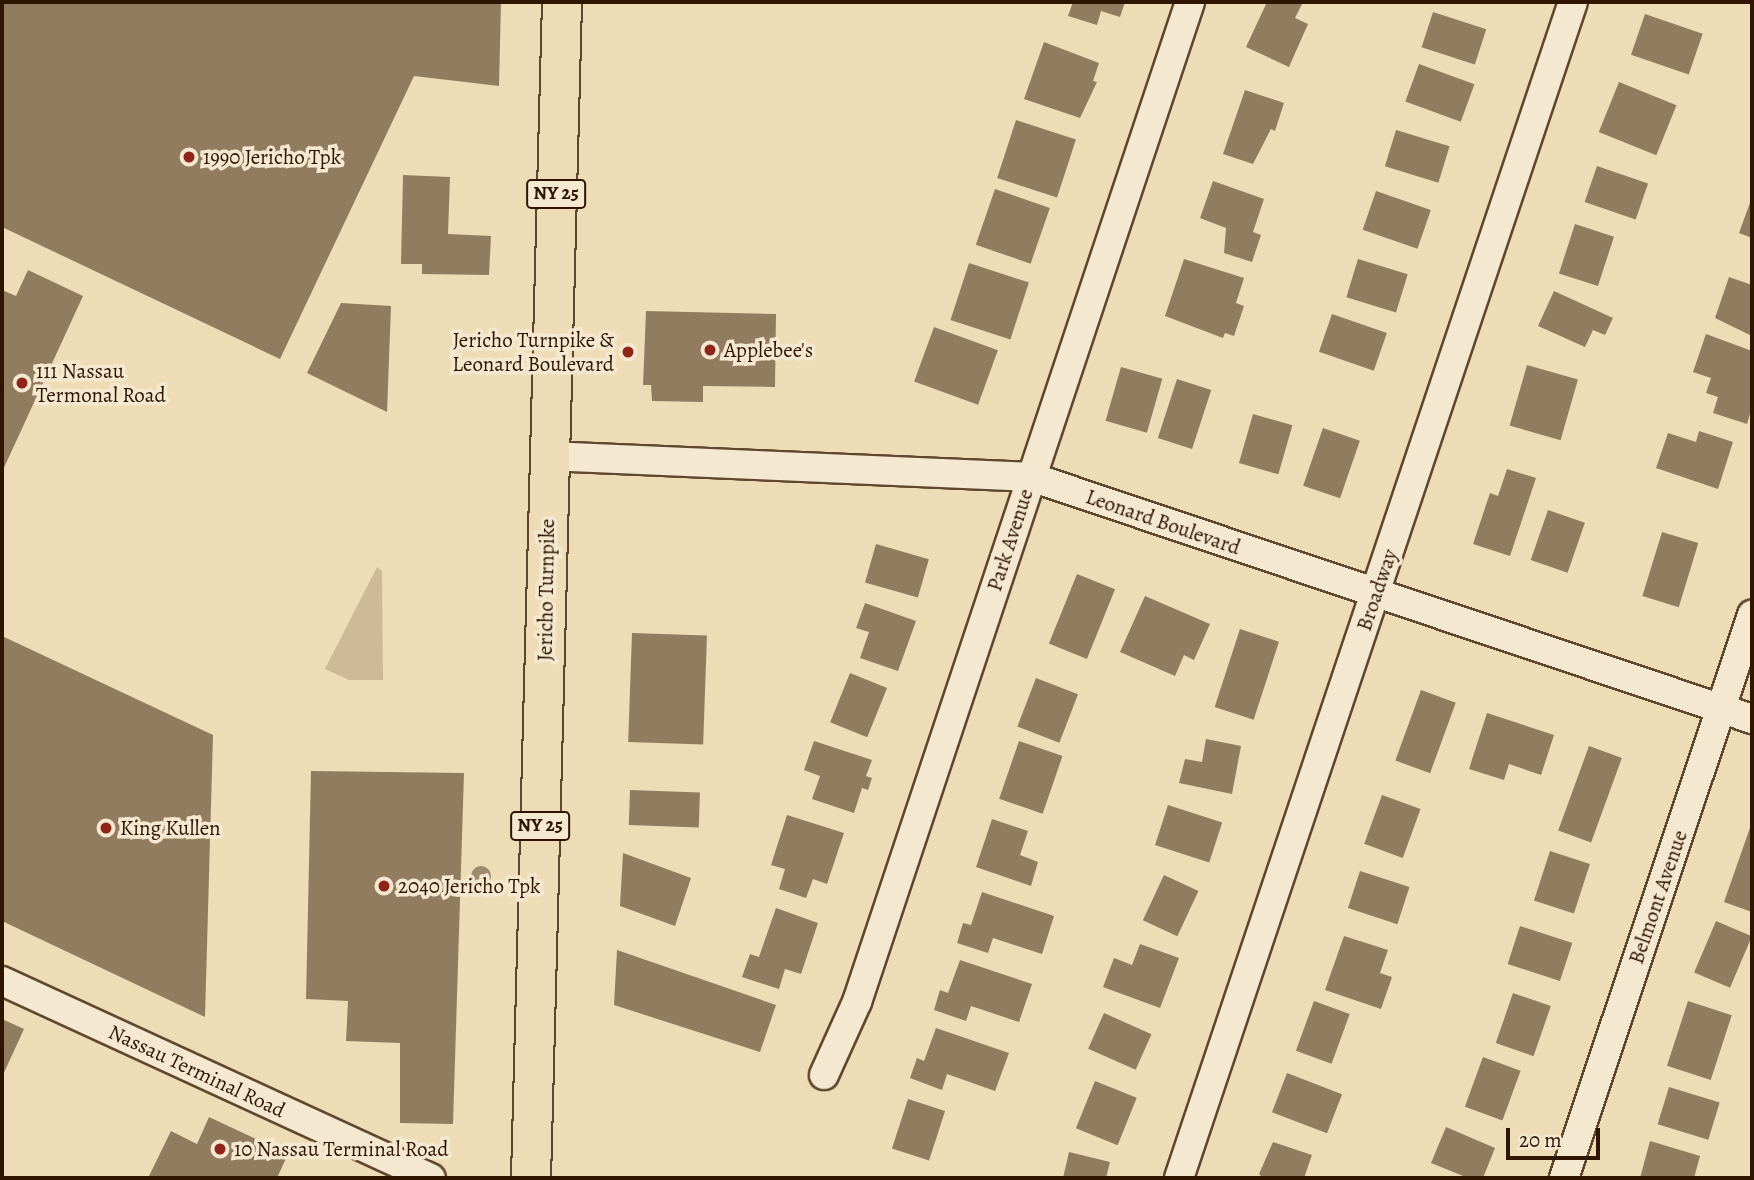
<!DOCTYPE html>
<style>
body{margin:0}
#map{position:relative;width:1754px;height:1180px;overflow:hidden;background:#eedcb6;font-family:Alegreya,serif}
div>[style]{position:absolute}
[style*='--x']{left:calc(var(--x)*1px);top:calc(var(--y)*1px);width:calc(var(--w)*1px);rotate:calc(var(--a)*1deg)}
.green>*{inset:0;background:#ceba97}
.building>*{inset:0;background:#927c5f;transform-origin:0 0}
.roads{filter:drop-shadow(2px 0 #5f472e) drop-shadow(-2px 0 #5f472e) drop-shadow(0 2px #5f472e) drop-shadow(0 -2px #5f472e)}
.street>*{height:28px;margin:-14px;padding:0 14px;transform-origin:14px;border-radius:14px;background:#f4e8d0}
.primary>*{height:38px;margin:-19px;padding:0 19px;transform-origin:19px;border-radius:19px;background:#eedcb6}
.trees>*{width:20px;height:20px;margin:-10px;border-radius:50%;background:#9f8a6b}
.dots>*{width:19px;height:19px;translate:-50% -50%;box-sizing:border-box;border:4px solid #f4e8d0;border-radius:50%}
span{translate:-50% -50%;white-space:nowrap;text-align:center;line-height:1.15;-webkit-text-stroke:7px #f4e8d0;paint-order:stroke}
.shield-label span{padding:2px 5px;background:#f4e8d0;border:2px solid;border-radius:5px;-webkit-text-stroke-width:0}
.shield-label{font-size:19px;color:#2f1500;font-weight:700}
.poi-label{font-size:21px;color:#2f1500}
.left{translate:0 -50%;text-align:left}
.right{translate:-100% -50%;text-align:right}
.street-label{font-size:21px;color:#2f1500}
.frame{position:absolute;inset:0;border:4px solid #2f1500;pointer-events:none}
.scale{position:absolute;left:1506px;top:1128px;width:94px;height:32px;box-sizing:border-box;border:4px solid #2f1500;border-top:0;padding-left:9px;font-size:21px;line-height:24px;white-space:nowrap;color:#2f1500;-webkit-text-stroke:5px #f4e8d0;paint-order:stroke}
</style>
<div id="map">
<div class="green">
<div style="clip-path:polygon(377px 567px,382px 571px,383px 680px,349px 680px,325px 669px)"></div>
</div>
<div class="building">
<div style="clip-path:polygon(2px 2px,501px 2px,499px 86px,414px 76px,280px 359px,2px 227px)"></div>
<div style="clip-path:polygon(1073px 2px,1125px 2px,1120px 17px,1101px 11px,1097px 25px,1068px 16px)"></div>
<div style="clip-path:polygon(1267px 2px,1303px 2px,1295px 18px,1308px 24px,1289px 67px,1246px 47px)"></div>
<div style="left:1433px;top:12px;width:56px;height:37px;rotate:18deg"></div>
<div style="left:1645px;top:14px;width:61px;height:43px;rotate:19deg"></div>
<div style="clip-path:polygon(1044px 42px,1099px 63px,1093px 81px,1097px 82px,1080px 118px,1024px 99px)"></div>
<div style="left:1419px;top:64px;width:59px;height:40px;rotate:20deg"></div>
<div style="left:1619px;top:82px;width:62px;height:54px;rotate:22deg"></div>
<div style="clip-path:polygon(1245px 90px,1284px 103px,1275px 131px,1271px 129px,1253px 164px,1223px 154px)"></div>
<div style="left:1016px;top:120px;width:63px;height:61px;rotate:18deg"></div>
<div style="left:1396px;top:130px;width:56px;height:38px;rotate:17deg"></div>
<div style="left:1597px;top:166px;width:54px;height:38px;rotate:19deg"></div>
<div style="clip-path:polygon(403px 175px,450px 177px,448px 234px,491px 236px,489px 275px,422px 274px,422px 264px,401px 264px)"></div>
<div style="clip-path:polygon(1213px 181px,1264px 199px,1253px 232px,1261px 235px,1252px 262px,1224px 253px,1226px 228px,1200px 218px)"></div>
<div style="left:995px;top:189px;width:58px;height:59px;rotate:19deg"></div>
<div style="left:1376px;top:191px;width:58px;height:41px;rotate:19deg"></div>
<div style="clip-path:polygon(1752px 197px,1752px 238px,1739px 233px)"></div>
<div style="left:1575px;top:224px;width:41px;height:52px;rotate:18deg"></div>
<div style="clip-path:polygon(1184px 259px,1244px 278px,1236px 303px,1244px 306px,1234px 336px,1225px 333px,1223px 338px,1165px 316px)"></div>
<div style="left:1358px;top:259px;width:52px;height:40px;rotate:17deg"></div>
<div style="left:969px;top:263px;width:63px;height:60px;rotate:18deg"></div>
<div style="clip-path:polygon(28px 270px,83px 296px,2px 472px,2px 290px,16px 296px)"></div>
<div style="clip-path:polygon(1729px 277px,1752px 285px,1752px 336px,1715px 318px)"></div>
<div style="clip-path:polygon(1554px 291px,1613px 318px,1605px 335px,1593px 330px,1585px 347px,1538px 326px)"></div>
<div style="clip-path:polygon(341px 303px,391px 306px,387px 412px,307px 373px)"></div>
<div style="clip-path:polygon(646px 311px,776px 314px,775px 387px,703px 386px,703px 402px,652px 401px,651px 385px,643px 385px)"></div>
<div style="left:1332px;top:314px;width:58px;height:40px;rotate:19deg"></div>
<div style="left:934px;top:327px;width:68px;height:58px;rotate:20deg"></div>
<div style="clip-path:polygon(1706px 334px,1752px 351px,1752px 407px,1747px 424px,1713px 413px,1718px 397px,1706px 393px,1711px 378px,1693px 372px)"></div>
<div style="left:1527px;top:365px;width:53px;height:63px;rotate:16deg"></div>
<div style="left:1121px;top:367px;width:43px;height:56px;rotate:16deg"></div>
<div style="left:1177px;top:379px;width:36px;height:62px;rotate:18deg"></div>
<div style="left:1253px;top:414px;width:41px;height:51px;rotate:16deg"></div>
<div style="left:1323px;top:428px;width:39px;height:61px;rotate:19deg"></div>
<div style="clip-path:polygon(1699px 431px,1733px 442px,1718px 489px,1656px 468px,1668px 433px,1696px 442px)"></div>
<div style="clip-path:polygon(1507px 469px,1536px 478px,1510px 556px,1473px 544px,1490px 493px,1498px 496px)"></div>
<div style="left:1548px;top:510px;width:39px;height:53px;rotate:19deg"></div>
<div style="left:1662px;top:532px;width:38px;height:67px;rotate:17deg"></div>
<div style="left:876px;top:544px;width:55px;height:40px;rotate:16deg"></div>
<div style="left:1077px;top:574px;width:41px;height:75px;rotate:22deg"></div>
<div style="clip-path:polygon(1145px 596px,1210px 624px,1194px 660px,1184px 655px,1175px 676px,1120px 652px)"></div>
<div style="clip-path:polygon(865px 603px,916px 621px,898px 671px,860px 658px,869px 632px,856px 628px)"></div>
<div style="left:1240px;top:629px;width:41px;height:82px;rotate:18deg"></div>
<div style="left:632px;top:633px;width:75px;height:109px;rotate:2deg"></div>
<div style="clip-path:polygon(2px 636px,213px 735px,205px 1017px,2px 921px)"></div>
<div style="left:850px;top:673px;width:40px;height:53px;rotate:22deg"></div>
<div style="left:1036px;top:678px;width:45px;height:52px;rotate:21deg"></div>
<div style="left:1421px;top:690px;width:37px;height:75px;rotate:20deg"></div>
<div style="clip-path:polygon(1487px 713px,1554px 735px,1541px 775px,1509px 764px,1504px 780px,1469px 769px)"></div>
<div style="clip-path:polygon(1206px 739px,1241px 746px,1232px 794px,1179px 783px,1185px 759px,1202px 762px)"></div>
<div style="clip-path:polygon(814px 741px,872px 760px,866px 776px,872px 778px,868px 790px,862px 788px,854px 813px,812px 799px,820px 776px,804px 770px)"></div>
<div style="left:1019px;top:741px;width:46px;height:61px;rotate:19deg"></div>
<div style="left:1589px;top:746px;width:35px;height:90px;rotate:20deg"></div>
<div style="clip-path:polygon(311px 771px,464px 773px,453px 1124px,400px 1123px,400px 1043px,346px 1041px,348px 1001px,306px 999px)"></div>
<div style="left:630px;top:790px;width:70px;height:35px;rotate:2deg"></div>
<div style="left:1382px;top:795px;width:41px;height:52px;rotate:20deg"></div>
<div style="left:1168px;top:805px;width:57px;height:42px;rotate:18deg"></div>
<div style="clip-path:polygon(787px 815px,844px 833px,827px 884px,813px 879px,806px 898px,779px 889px,785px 869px,771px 865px)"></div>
<div style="clip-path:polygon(992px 819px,1028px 831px,1020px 855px,1038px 862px,1031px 886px,976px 867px)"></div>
<div style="clip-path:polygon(1752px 822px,1752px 912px,1724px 902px)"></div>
<div style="left:1550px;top:851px;width:42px;height:52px;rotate:18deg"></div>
<div style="clip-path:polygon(623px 853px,691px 878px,675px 926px,620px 906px)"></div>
<div style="left:1360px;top:871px;width:52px;height:39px;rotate:18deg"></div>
<div style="left:1164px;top:875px;width:38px;height:50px;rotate:25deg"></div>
<div style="clip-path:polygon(982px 892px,1054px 916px,1042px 954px,993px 938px,988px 953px,957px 943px,963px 923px,971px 925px)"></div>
<div style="clip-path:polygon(776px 908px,818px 923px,801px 974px,785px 969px,779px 989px,742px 977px,750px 954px,759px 957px)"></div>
<div style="left:1716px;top:921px;width:39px;height:56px;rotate:23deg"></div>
<div style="left:1520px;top:926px;width:55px;height:40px;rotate:18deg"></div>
<div style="clip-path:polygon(1344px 936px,1388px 950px,1380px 973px,1392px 977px,1381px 1009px,1325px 990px)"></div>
<div style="clip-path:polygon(1140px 944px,1179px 958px,1160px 1008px,1103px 987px,1114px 958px,1132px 965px)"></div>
<div style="clip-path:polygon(617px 950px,776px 1005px,760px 1052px,614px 1005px)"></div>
<div style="clip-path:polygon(960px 960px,1032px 984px,1019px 1022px,971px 1006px,966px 1021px,934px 1010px,940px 990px,948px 993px)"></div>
<div style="left:1513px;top:993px;width:40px;height:53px;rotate:19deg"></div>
<div style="left:1314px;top:1001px;width:38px;height:53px;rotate:20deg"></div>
<div style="left:1688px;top:1001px;width:46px;height:68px;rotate:18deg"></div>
<div style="left:1104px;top:1013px;width:52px;height:39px;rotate:24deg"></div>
<div style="clip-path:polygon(2px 1019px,24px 1029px,2px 1077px)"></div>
<div style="clip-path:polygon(936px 1028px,1009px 1053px,995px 1091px,947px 1074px,942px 1090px,910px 1078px,917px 1058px,924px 1061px)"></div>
<div style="left:1483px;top:1057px;width:40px;height:53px;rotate:20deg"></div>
<div style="left:1287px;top:1073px;width:59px;height:42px;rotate:21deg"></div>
<div style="left:1095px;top:1081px;width:45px;height:51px;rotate:22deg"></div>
<div style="left:1669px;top:1087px;width:53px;height:39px;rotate:17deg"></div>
<div style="left:908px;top:1099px;width:39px;height:52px;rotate:18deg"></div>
<div style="clip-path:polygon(209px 1117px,288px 1154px,277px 1178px,148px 1178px,171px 1131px,197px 1144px)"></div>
<div style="clip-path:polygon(1446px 1127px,1495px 1148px,1483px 1178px,1468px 1178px,1431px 1163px)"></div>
<div style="clip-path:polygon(1650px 1141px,1700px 1156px,1694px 1178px,1640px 1178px)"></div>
<div style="clip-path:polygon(1273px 1142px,1312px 1155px,1304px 1178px,1263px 1178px,1259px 1174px)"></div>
<div style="clip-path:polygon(1069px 1152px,1110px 1162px,1106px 1178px,1063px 1178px)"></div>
</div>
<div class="roads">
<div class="street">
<div style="--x:550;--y:456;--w:481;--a:2.5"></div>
<div style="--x:1031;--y:477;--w:761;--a:18.55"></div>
<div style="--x:2;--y:981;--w:472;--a:24.7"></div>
<div style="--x:824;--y:1075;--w:80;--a:-65.7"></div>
<div style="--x:857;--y:1002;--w:1054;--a:-71.58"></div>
<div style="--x:1179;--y:1178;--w:1240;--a:-71.48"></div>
<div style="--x:1564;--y:1178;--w:594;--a:-71.53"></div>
</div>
<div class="primary">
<div style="--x:531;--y:1178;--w:1176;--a:-88.49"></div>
</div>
</div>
<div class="trees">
<div style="left:481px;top:876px"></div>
</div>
<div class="dots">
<div style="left:189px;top:157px;background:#8f2418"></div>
<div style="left:710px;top:350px;background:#8f2418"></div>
<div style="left:628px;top:352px;background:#8f2418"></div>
<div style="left:22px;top:383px;background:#8f2418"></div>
<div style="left:106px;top:828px;background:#8f2418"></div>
<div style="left:384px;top:886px;background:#8f2418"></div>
<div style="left:220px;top:1149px;background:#8f2418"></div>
</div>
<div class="shield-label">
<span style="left:556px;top:194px">NY 25</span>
<span style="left:540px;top:826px">NY 25</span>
</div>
<div class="poi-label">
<span class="left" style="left:203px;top:157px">1990 Jericho Tpk</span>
<span class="right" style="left:614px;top:352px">Jericho Turnpike &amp;<br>Leonard Boulevard</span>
<span class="left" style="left:724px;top:350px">Applebee's</span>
<span class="left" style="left:36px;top:383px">111 Nassau<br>Termonal Road</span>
<span class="left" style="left:120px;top:828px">King Kullen</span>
<span class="left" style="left:398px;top:886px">2040 Jericho Tpk</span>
<span class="left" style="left:234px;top:1149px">10 Nassau Terminal Road</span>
</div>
<div class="street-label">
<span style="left:1163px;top:522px;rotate:19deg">Leonard Boulevard</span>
<span style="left:1010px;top:540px;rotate:-72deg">Park Avenue</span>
<span style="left:546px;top:590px;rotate:-89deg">Jericho Turnpike</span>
<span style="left:1377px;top:590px;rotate:-71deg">Broadway</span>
<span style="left:1658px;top:897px;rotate:-71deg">Belmont Avenue</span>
<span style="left:197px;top:1071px;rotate:25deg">Nassau Terminal Road</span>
</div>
<div class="frame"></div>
<div class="scale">20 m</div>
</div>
